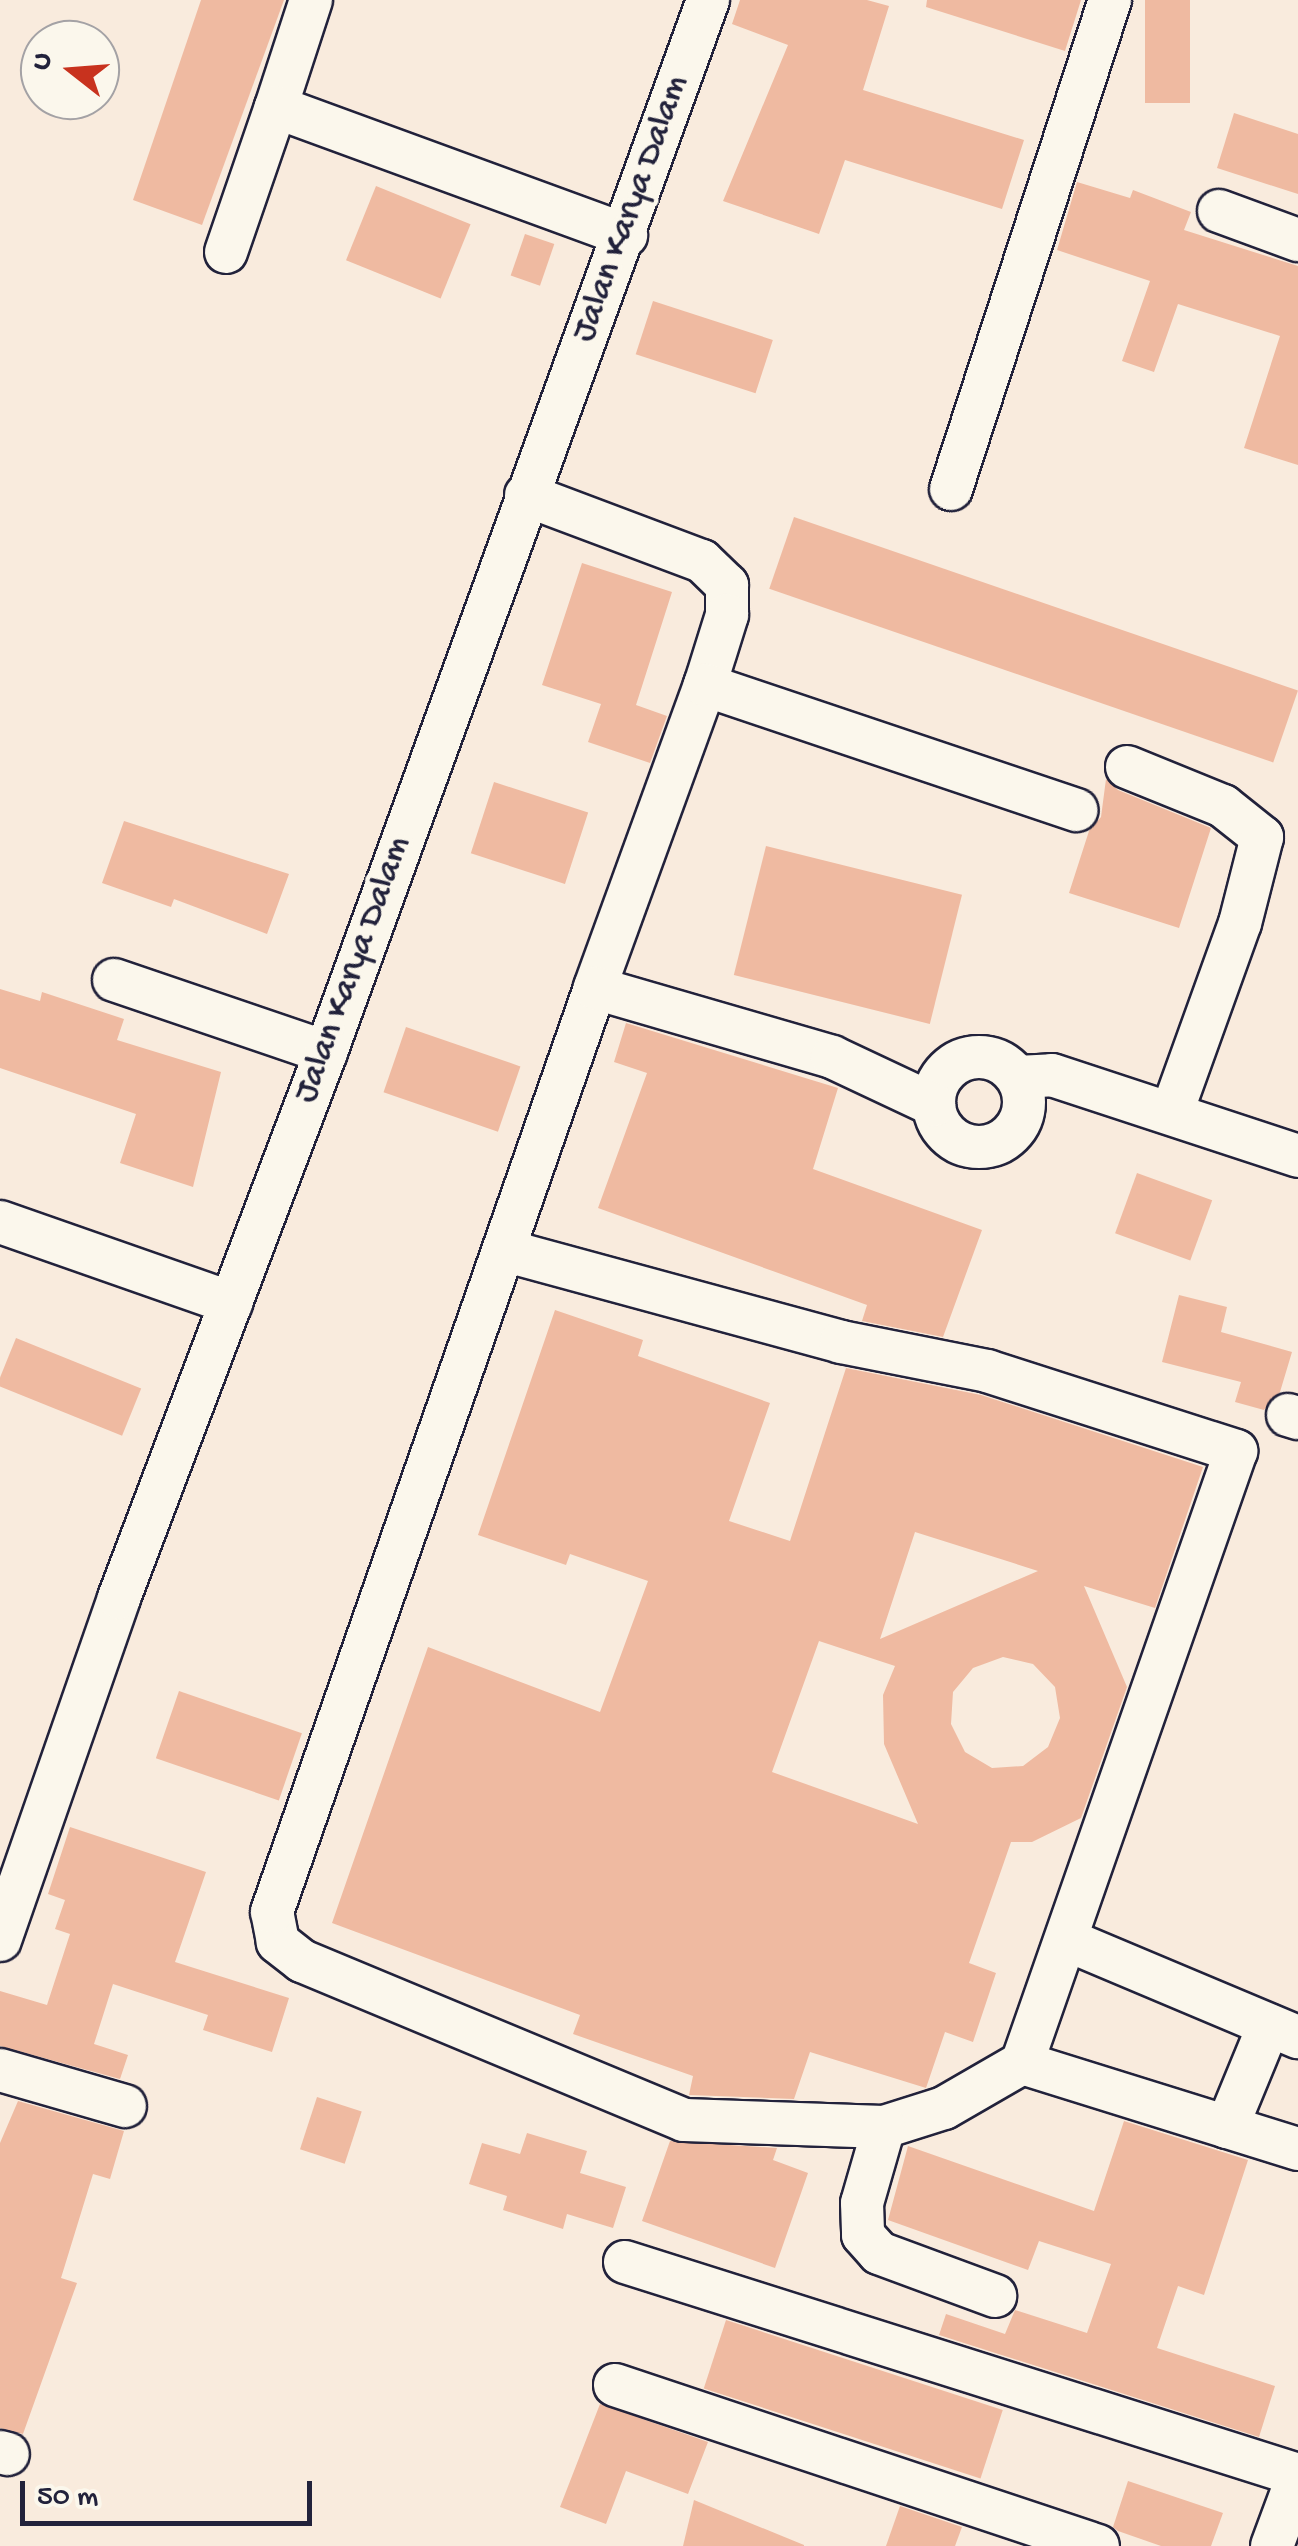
<!DOCTYPE html>
<style>
body{margin:0}
#map{position:relative;width:1298px;height:2546px;overflow:hidden;background:#f9ebdd;font-family:"Gochi Hand",sans-serif}
div>[style]{position:absolute}
[style*='--x']{left:calc(var(--x)*1px);top:calc(var(--y)*1px);width:calc(var(--w)*1px);rotate:calc(var(--a)*1deg)}
.building>*{inset:0;background:#efbaa1;transform-origin:0 0}
.roads{filter:drop-shadow(2px 0 #22223b) drop-shadow(-2px 0 #22223b) drop-shadow(0 2px #22223b) drop-shadow(0 -2px #22223b)}
.minor>*{height:42px;margin:-21px;padding:0 21px;transform-origin:21px;border-radius:21px;background:#fbf7ec}
.minor>.ring{margin:-21px;padding:0;box-sizing:content-box;background:none;border:42px solid #fbf7ec;border-radius:50%}
span{translate:-50% -50%;white-space:nowrap;text-align:center;line-height:1.15;-webkit-text-stroke:9px #fbf7ec;paint-order:stroke}
.street-label{font-size:35px;color:#22223b}
.north{position:absolute;left:20px;top:20px;width:100px;height:100px;box-sizing:border-box;background:#fbf7ec;border:2px solid #a4a2a5;border-radius:50%;rotate:287deg;font-size:28px;font-weight:700;line-height:40px;text-align:center;color:#22223b}
.north::after{content:'';display:block;margin:auto;width:35px;height:45px;background:#c8321e;clip-path:polygon(50% 0,100% 100%,50% 72%,0 100%)}
.scale{position:absolute;left:20px;top:2481px;width:292px;height:45px;box-sizing:border-box;border:5px solid #22223b;border-top:0;padding-left:12px;font-size:30px;line-height:35px;white-space:nowrap;color:#22223b;-webkit-text-stroke:8px #fbf7ec;paint-order:stroke}
</style>
<div id="map">
<div class="building">
<div style="clip-path:polygon(201px 0,284px 0,202px 225px,133px 200px)"></div>
<div style="clip-path:polygon(740px 0,867px 0,889px 6px,863px 90px,1024px 140px,1002px 209px,845px 160px,819px 234px,723px 201px,788px 45px,732px 24px)"></div>
<div style="clip-path:polygon(927px 0,1081px 0,1065px 51px,926px 7px)"></div>
<div style="left:1145px;top:0;width:45px;height:103px"></div>
<div style="clip-path:polygon(1234px 113px,1298px 134px,1298px 194px,1217px 168px)"></div>
<div style="clip-path:polygon(1077px 182px,1130px 198px,1133px 190px,1191px 212px,1184px 230px,1298px 266px,1298px 465px,1244px 448px,1280px 336px,1178px 304px,1154px 372px,1122px 361px,1150px 281px,1057px 250px)"></div>
<div style="left:376px;top:186px;width:102px;height:80px;rotate:22deg"></div>
<div style="left:525px;top:234px;width:31px;height:44px;rotate:19deg"></div>
<div style="left:653px;top:301px;width:126px;height:56px;rotate:18deg"></div>
<div style="left:794px;top:517px;width:533px;height:76px;rotate:19deg"></div>
<div style="clip-path:polygon(582px 563px,672px 592px,636px 705px,667px 716px,650px 763px,588px 742px,601px 704px,542px 685px)"></div>
<div style="clip-path:polygon(1106px 779px,1118px 790px,1211px 828px,1179px 928px,1069px 893px,1089px 831px,1101px 817px)"></div>
<div style="left:494px;top:782px;width:99px;height:75px;rotate:18deg"></div>
<div style="clip-path:polygon(124px 821px,289px 874px,267px 934px,174px 899px,171px 907px,102px 883px)"></div>
<div style="left:766px;top:846px;width:202px;height:133px;rotate:14deg"></div>
<div style="clip-path:polygon(0 989px,40px 1001px,42px 992px,124px 1019px,117px 1040px,221px 1072px,193px 1187px,120px 1163px,136px 1114px,0 1068px)"></div>
<div style="clip-path:polygon(626px 1023px,838px 1088px,813px 1169px,982px 1230px,943px 1337px,862px 1321px,867px 1305px,598px 1208px,647px 1073px,614px 1062px)"></div>
<div style="left:406px;top:1027px;width:121px;height:69px;rotate:19deg"></div>
<div style="left:1137px;top:1173px;width:80px;height:64px;rotate:20deg"></div>
<div style="clip-path:polygon(1179px 1295px,1227px 1307px,1221px 1332px,1292px 1352px,1280px 1392px,1264px 1410px,1235px 1402px,1241px 1382px,1162px 1362px)"></div>
<div style="clip-path:polygon(evenodd,555px 1310px,643px 1340px,638px 1356px,770px 1403px,729px 1521px,790px 1541px,846px 1368px,981px 1395px,1203px 1467px,1155px 1608px,1084px 1586px,1127px 1687px,1081px 1818px,1032px 1842px,1011px 1842px,969px 1963px,996px 1973px,973px 2042px,945px 2032px,926px 2088px,810px 2052px,794px 2099px,689px 2095px,693px 2076px,573px 2034px,580px 2015px,332px 1923px,428px 1647px,600px 1712px,648px 1581px,570px 1554px,566px 1565px,478px 1535px,555px 1310px,915px 1532px,1007px 1561px,1038px 1571px,880px 1639px,915px 1532px,555px 1310px,819px 1641px,895px 1666px,883px 1695px,884px 1744px,918px 1824px,772px 1772px,819px 1641px,555px 1310px,1003px 1657px,1033px 1664px,1055px 1687px,1060px 1718px,1048px 1747px,1023px 1766px,992px 1768px,965px 1752px,951px 1724px,953px 1692px,973px 1668px,1003px 1657px)"></div>
<div style="left:16px;top:1338px;width:135px;height:51px;rotate:22deg"></div>
<div style="left:179px;top:1691px;width:130px;height:71px;rotate:19deg"></div>
<div style="clip-path:polygon(70px 1827px,206px 1872px,175px 1962px,289px 1998px,272px 2052px,203px 2030px,208px 2015px,113px 1984px,94px 2044px,128px 2055px,120px 2079px,0 2046px,0 1991px,47px 2005px,70px 1934px,55px 1929px,65px 1900px,48px 1894px)"></div>
<div style="left:317px;top:2097px;width:47px;height:55px;rotate:18deg"></div>
<div style="clip-path:polygon(18px 2101px,124px 2131px,110px 2179px,93px 2174px,61px 2278px,77px 2283px,23px 2434px,0 2428px,0 2143px)"></div>
<div style="clip-path:polygon(1124px 2121px,1248px 2160px,1204px 2295px,1178px 2286px,1157px 2348px,1275px 2386px,1259px 2437px,939px 2335px,946px 2314px,1005px 2334px,1015px 2310px,1087px 2333px,1111px 2264px,1039px 2241px,1028px 2270px,888px 2220px,908px 2146px,1094px 2211px)"></div>
<div style="clip-path:polygon(527px 2133px,587px 2151px,580px 2173px,626px 2187px,613px 2228px,567px 2214px,563px 2229px,503px 2210px,507px 2196px,469px 2184px,482px 2143px,520px 2154px)"></div>
<div style="clip-path:polygon(670px 2141px,777px 2148px,773px 2160px,808px 2173px,775px 2268px,642px 2221px)"></div>
<div style="left:726px;top:2320px;width:291px;height:72px;rotate:18deg"></div>
<div style="clip-path:polygon(600px 2404px,708px 2442px,688px 2494px,626px 2471px,606px 2524px,560px 2507px)"></div>
<div style="clip-path:polygon(1128px 2481px,1223px 2513px,1211px 2546px,1161px 2546px,1118px 2531px,1113px 2527px)"></div>
<div style="clip-path:polygon(694px 2500px,804px 2545px,804px 2546px,683px 2546px)"></div>
<div style="clip-path:polygon(900px 2506px,962px 2527px,955px 2546px,886px 2546px)"></div>
</div>
<div class="roads">
<div class="minor">
<div style="--x:311;--y:0;--w:113;--a:108.1"></div>
<div style="--x:276;--y:107;--w:373;--a:20.1"></div>
<div style="--x:1219;--y:211;--w:84;--a:20.2"></div>
<div style="--x:226;--y:252;--w:153;--a:-71"></div>
<div style="--x:951;--y:489;--w:514;--a:-71.99"></div>
<div style="--x:526;--y:495;--w:188;--a:20.6"></div>
<div style="--x:702;--y:561;--w:35;--a:44"></div>
<div style="--x:727;--y:585;--w:30;--a:90"></div>
<div style="--x:727;--y:615;--w:73;--a:107.4"></div>
<div style="--x:705;--y:685;--w:322;--a:110"></div>
<div style="--x:705;--y:685;--w:392;--a:18.6"></div>
<div style="--x:1127;--y:767;--w:104;--a:22.1"></div>
<div style="--x:1223;--y:806;--w:50;--a:38.5"></div>
<div style="--x:1262;--y:837;--w:89;--a:104.3"></div>
<div style="--x:1240;--y:923;--w:201;--a:109.8"></div>
<div style="--x:114;--y:980;--w:224;--a:18.8"></div>
<div class="ring" style="left:934px;top:1057px;width:48px;height:48px"></div>
<div style="--x:1018;--y:1077;--w:34;--a:-3"></div>
<div style="--x:1052;--y:1075;--w:259;--a:18.2"></div>
<div style="--x:0;--y:1222;--w:245;--a:19.3"></div>
<div style="--x:507;--y:1251;--w:346;--a:15.2"></div>
<div style="--x:841;--y:1342;--w:149;--a:11.2"></div>
<div style="--x:987;--y:1371;--w:262;--a:17.8"></div>
<div style="--x:1236;--y:1451;--w:648;--a:109.27"></div>
<div style="--x:1022;--y:2063;--w:90;--a:150"></div>
<div style="--x:944;--y:2108;--w:63;--a:162.4"></div>
<div style="--x:884;--y:2127;--w:200;--a:-178"></div>
<div style="--x:684;--y:2120;--w:414;--a:-157.4"></div>
<div style="--x:302;--y:1961;--w:31;--a:-142"></div>
<div style="--x:278;--y:1942;--w:31;--a:-101"></div>
<div style="--x:272;--y:1912;--w:979;--a:-70.73"></div>
<div style="--x:595;--y:988;--w:247;--a:16.2"></div>
<div style="--x:832;--y:1057;--w:113;--a:25.2"></div>
<div style="--x:1288;--y:1415;--w:10;--a:17"></div>
<div style="--x:0;--y:1940;--w:362;--a:-70.8"></div>
<div style="--x:119;--y:1598;--w:584;--a:-69.24"></div>
<div style="--x:326;--y:1052;--w:1119;--a:-70.04"></div>
<div style="--x:1067;--y:1940;--w:251;--a:22.8"></div>
<div style="--x:1022;--y:2063;--w:289;--a:17.3"></div>
<div style="--x:0;--y:2070;--w:130;--a:16.1"></div>
<div style="--x:884;--y:2127;--w:79;--a:106.1"></div>
<div style="--x:862;--y:2203;--w:32;--a:88"></div>
<div style="--x:863;--y:2235;--w:24;--a:48"></div>
<div style="--x:879;--y:2253;--w:124;--a:20.3"></div>
<div style="--x:1227;--y:2127;--w:110;--a:-67.6"></div>
<div style="--x:625;--y:2262;--w:706;--a:17.56"></div>
<div style="--x:615;--y:2385;--w:509;--a:18.43"></div>
<div style="--x:0;--y:2452;--w:8;--a:14"></div>
<div style="--x:1272;--y:2546;--w:75;--a:-69.6"></div>
</div>
</div>
<div class="street-label">
<span style="left:632px;top:209px;rotate:-70deg">Jalan Karya Dalam</span>
<span style="left:354px;top:970px;rotate:-70deg">Jalan Karya Dalam</span>
</div>
<div class="north">U</div>
<div class="scale">50 m</div>
</div>
